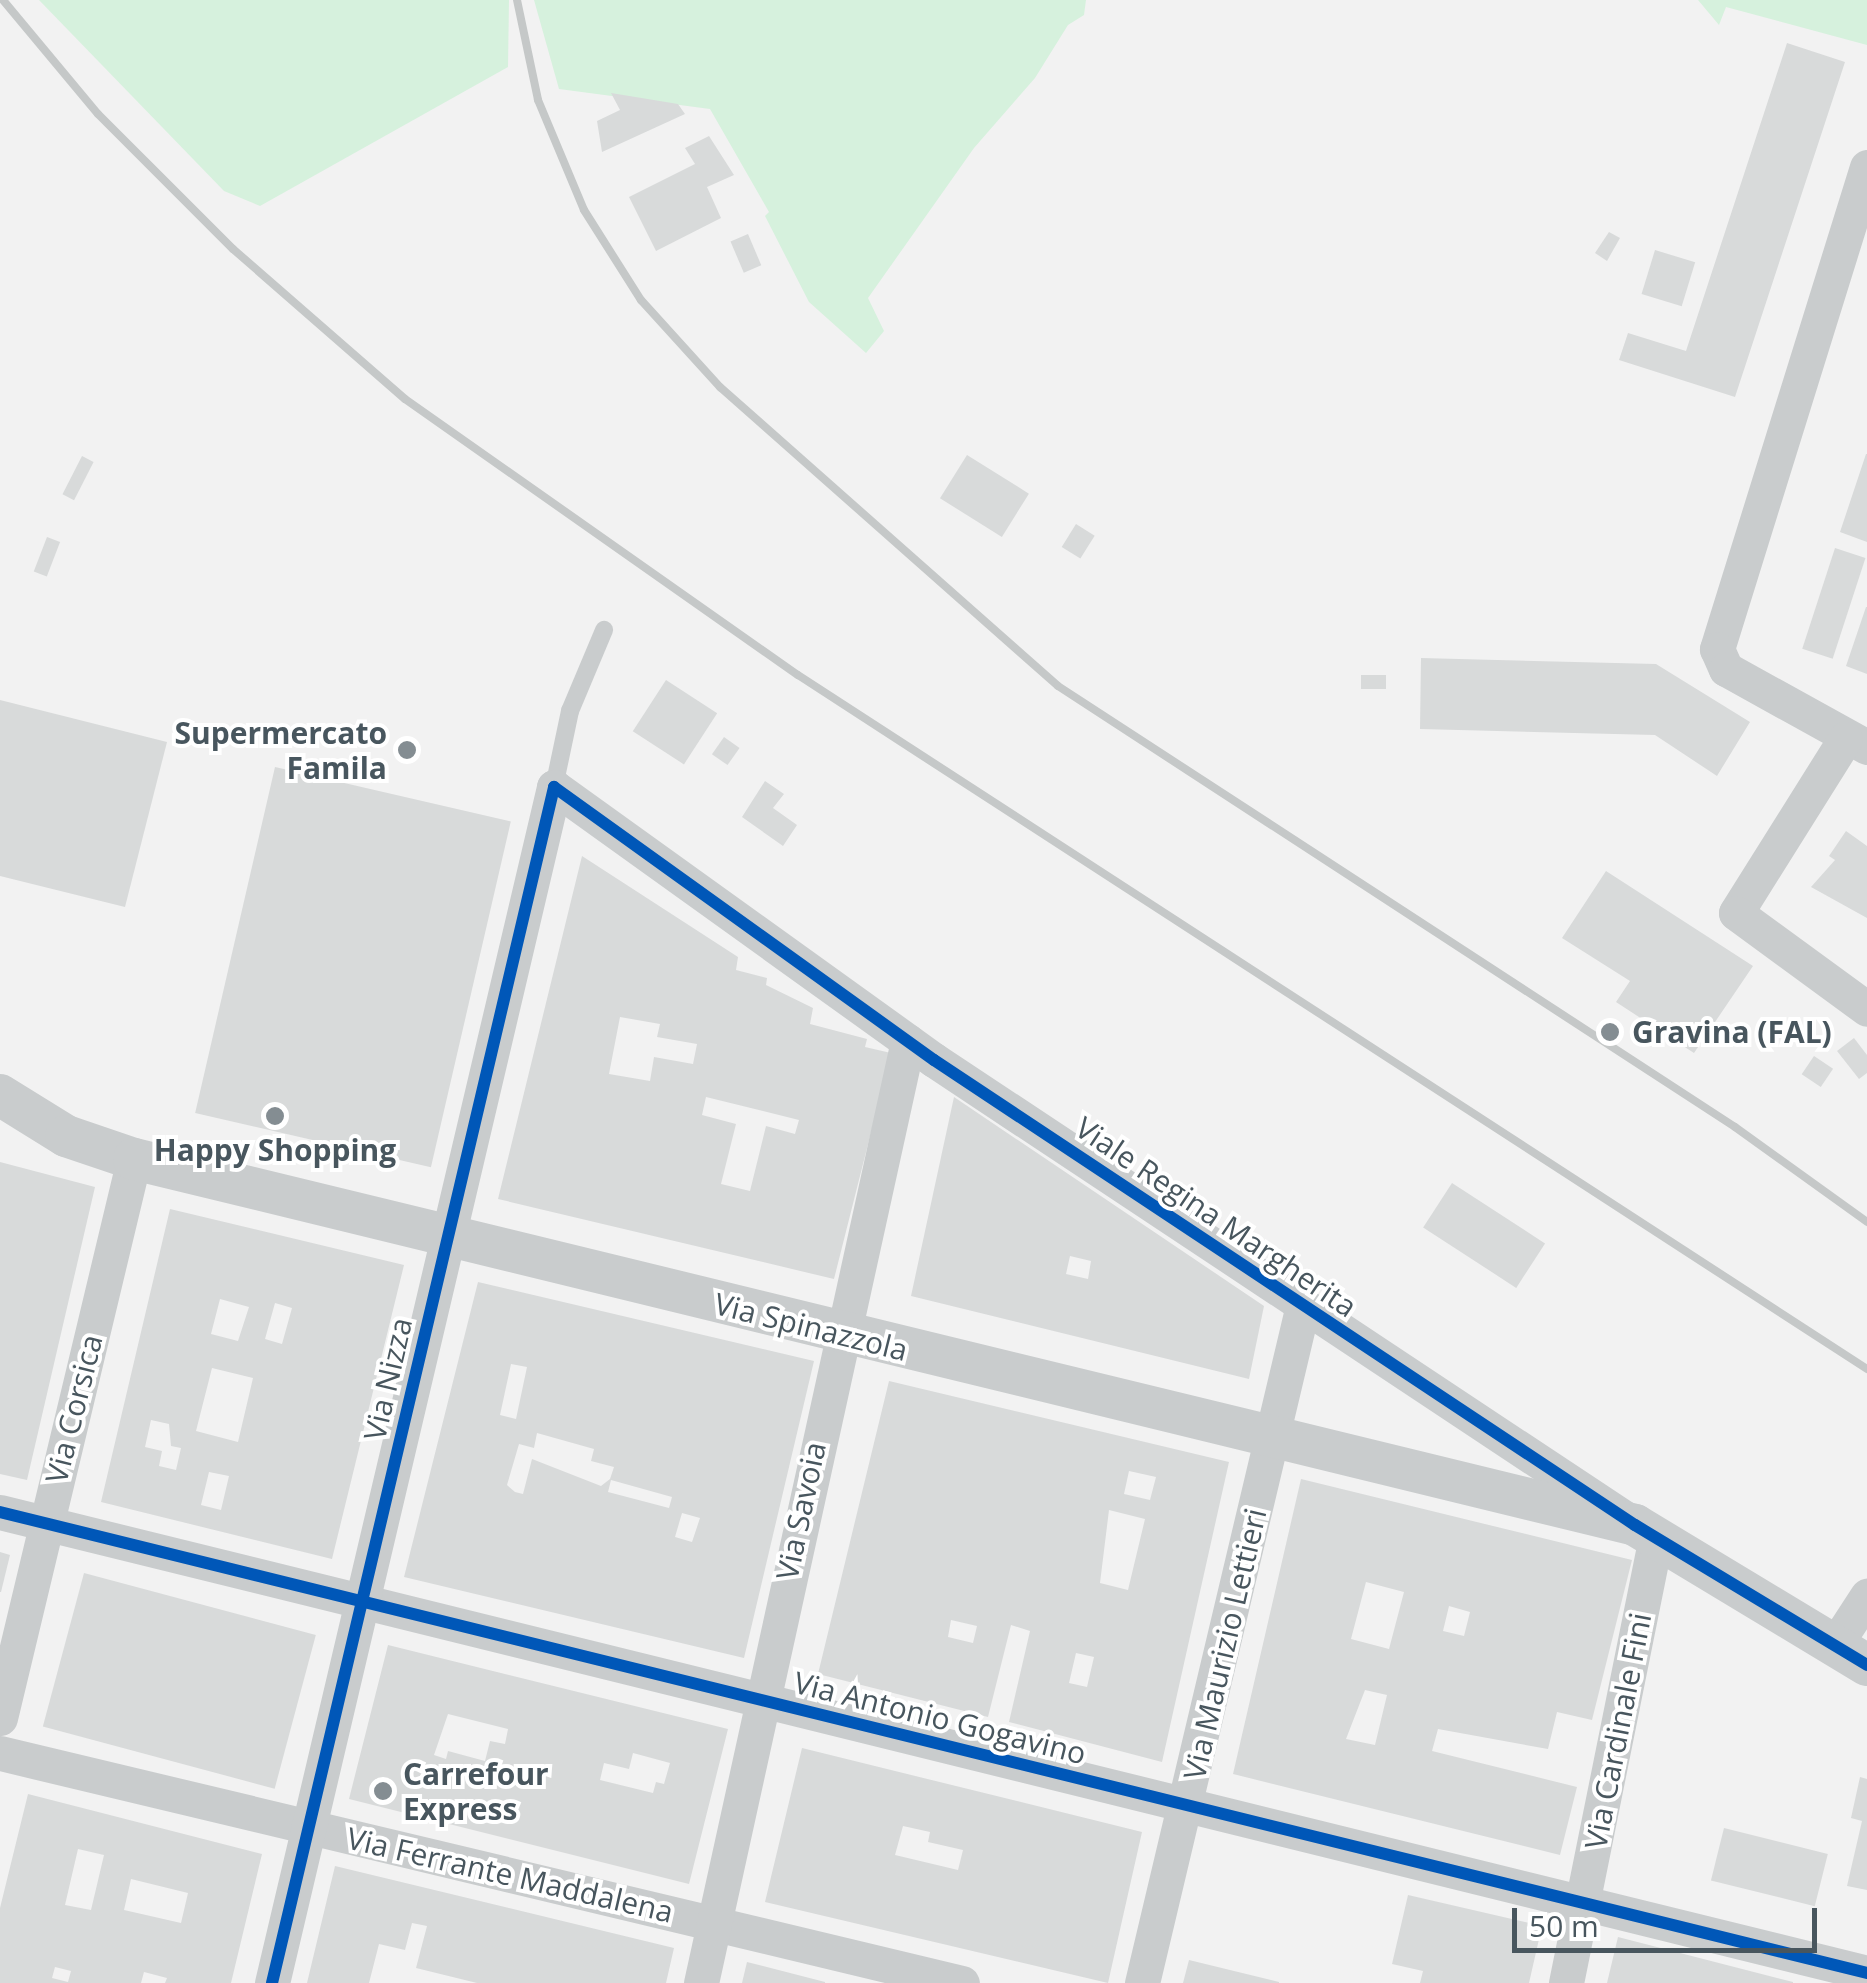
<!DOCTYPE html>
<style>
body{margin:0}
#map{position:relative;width:1867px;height:1983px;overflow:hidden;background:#f2f2f2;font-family:"Open Sans",sans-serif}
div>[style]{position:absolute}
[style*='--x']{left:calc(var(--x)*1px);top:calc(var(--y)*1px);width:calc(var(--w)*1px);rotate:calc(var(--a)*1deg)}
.green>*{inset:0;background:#d6f1dd}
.building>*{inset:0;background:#d8dada;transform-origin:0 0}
.service>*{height:18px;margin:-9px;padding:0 9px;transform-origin:9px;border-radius:9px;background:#c9cccd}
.minor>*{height:35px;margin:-17.5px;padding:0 17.5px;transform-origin:17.5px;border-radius:17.5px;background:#c9cccd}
.tertiary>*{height:42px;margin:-21px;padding:0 21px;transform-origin:21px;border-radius:21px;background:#c9cccd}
.rail>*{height:8px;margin:-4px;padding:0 4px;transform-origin:4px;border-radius:4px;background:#c5c8c8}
.cycleway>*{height:12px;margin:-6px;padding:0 6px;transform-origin:6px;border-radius:6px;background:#0057b8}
.dots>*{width:28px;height:28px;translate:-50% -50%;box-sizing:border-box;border:5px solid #fff;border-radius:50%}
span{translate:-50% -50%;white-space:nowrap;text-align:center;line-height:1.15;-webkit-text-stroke:8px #fff;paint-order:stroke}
.poi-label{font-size:30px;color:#48565e;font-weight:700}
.right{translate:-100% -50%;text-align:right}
.left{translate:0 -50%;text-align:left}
.street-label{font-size:30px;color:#48565e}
.scale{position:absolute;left:1512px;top:1908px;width:305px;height:45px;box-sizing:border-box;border:5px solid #48565e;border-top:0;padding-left:12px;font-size:30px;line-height:35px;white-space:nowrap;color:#48565e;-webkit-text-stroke:8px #fff;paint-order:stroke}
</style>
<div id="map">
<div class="green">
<div style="clip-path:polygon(39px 0,509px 0,508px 67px,260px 206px,224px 191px)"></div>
<div style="clip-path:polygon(534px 0,1086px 0,1084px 15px,1068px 25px,1035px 78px,974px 148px,868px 298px,884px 331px,866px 353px,809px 302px,765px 216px,769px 212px,710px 109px,559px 89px)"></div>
<div style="clip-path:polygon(1698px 0,1867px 0,1867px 45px,1726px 7px,1719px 25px)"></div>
</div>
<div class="building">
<div style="clip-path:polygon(1787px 43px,1845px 62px,1735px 397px,1619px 360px,1628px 333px,1686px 351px)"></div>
<div style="clip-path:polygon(611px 93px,678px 104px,685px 114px,602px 152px,597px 121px,620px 110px)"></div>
<div style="clip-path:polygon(709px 136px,734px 175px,707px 187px,721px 218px,656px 251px,629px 197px,695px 164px,685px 148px)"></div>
<div style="clip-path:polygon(1609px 232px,1620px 238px,1607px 261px,1595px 253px)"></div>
<div style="left:748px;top:234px;width:34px;height:19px;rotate:67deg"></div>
<div style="left:1655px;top:250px;width:42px;height:46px;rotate:17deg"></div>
<div style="clip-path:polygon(1866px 454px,1867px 454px,1867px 542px,1840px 532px)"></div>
<div style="left:967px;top:455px;width:73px;height:51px;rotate:32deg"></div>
<div style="left:82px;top:456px;width:13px;height:43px;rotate:27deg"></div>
<div style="left:1076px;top:524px;width:22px;height:27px;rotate:32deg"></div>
<div style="left:47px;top:537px;width:14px;height:37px;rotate:21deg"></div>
<div style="left:1835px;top:548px;width:32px;height:106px;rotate:18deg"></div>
<div style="clip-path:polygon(1866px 607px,1867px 607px,1867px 674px,1846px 666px)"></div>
<div style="clip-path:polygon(1421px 658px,1656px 664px,1750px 722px,1717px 776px,1655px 735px,1420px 729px)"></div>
<div style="left:1361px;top:675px;width:25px;height:14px"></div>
<div style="left:666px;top:680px;width:61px;height:61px;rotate:33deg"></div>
<div style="clip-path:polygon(0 700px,167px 742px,125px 907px,0 876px)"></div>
<div style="left:724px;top:737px;width:19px;height:21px;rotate:35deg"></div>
<div style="left:275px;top:767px;width:242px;height:355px;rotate:13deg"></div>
<div style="clip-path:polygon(765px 781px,784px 794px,773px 808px,797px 825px,783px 846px,742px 817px)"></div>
<div style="clip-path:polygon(1846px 831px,1867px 846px,1867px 918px,1811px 887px,1835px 860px,1829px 856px)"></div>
<div style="clip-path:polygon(evenodd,582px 856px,738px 957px,736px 970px,767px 978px,766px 985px,813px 1008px,810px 1024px,867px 1039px,865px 1047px,891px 1053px,834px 1279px,498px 1199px,582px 856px,620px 1017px,660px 1024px,657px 1037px,697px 1044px,693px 1064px,654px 1057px,650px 1081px,609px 1074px,620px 1017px,582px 856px,706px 1097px,799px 1120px,795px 1134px,766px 1126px,750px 1191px,721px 1184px,736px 1124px,702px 1115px,706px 1097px)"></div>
<div style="clip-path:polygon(1606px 871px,1753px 966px,1694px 1053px,1616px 1002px,1630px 981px,1562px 938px)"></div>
<div style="clip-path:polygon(1854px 1038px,1867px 1055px,1867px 1073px,1859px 1079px,1837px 1051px)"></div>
<div style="left:1814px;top:1056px;width:23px;height:22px;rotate:34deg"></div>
<div style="clip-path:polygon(evenodd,954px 1097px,1264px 1306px,1249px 1379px,911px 1296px,954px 1097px,1070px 1256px,1091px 1261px,1088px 1279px,1066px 1274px,1070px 1256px)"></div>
<div style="clip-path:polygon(0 1162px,95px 1187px,27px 1480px,0 1474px)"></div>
<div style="left:1452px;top:1183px;width:111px;height:53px;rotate:33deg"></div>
<div style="clip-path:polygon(evenodd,170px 1209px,404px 1265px,332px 1559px,101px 1502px,170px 1209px,220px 1299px,249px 1307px,238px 1341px,211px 1334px,220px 1299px,170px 1209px,275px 1303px,292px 1308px,282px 1344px,265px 1339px,275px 1303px,170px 1209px,212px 1368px,253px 1378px,238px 1442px,196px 1431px,212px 1368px,170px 1209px,151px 1420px,169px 1424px,171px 1446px,181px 1448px,176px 1470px,159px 1466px,162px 1451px,145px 1447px,151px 1420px,170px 1209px,209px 1472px,229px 1476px,221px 1510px,201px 1505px,209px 1472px)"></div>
<div style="clip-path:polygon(evenodd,478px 1282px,814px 1361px,744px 1658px,404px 1577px,478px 1282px,511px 1364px,527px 1367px,516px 1419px,500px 1415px,511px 1364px,478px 1282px,537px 1433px,594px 1449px,591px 1461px,614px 1467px,610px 1479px,601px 1486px,532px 1459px,523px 1494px,515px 1492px,507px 1485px,519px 1444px,534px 1448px,537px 1433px,478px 1282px,611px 1480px,672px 1497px,669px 1508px,608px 1492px,611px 1480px,478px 1282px,682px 1513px,700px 1518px,692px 1542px,675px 1537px,682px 1513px)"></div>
<div style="clip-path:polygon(evenodd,889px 1381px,1229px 1462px,1162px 1762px,1009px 1722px,1030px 1631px,1011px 1625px,988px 1717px,818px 1674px,889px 1381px,1129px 1471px,1156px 1477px,1150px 1500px,1124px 1494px,1129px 1471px,889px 1381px,1109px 1510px,1145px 1519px,1128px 1590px,1100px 1583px,1109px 1510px,889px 1381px,951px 1620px,977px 1626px,973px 1643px,948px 1637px,951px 1620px,889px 1381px,1076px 1653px,1094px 1657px,1087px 1687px,1069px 1683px,1076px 1653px)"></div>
<div style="clip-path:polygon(evenodd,1301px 1479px,1632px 1560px,1592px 1720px,1557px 1712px,1548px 1749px,1438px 1729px,1432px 1751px,1577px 1787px,1560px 1855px,1233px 1774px,1301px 1479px,1366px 1582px,1404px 1592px,1389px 1649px,1351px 1639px,1366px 1582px,1301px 1479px,1449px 1606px,1470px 1612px,1464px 1636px,1443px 1631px,1449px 1606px,1301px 1479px,1365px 1690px,1387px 1695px,1375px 1745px,1346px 1739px,1365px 1690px)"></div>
<div style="clip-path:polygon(0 1552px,10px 1555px,1px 1592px,0 1592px)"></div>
<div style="left:84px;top:1573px;width:240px;height:159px;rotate:15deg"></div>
<div style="clip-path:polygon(evenodd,388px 1645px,728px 1729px,689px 1884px,349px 1799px,388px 1645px,448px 1714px,508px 1729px,505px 1744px,490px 1741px,485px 1761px,448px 1751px,446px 1759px,434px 1755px,448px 1714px,388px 1645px,633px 1753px,670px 1763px,664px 1784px,656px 1782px,653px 1793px,600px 1780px,604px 1763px,629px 1769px,633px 1753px)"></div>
<div style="clip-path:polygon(evenodd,802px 1748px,1142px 1832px,1108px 1983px,765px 1902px,802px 1748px,903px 1826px,930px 1832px,928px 1842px,963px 1850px,958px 1870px,895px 1855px,903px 1826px)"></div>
<div style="clip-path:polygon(1860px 1777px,1867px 1779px,1867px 1890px,1847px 1886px,1862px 1821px,1851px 1818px)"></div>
<div style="clip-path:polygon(evenodd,28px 1794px,262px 1854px,231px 1983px,165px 1983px,167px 1978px,144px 1972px,141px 1983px,0 1983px,0 1908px,28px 1794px,78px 1849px,104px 1855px,91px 1910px,65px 1905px,78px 1849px,28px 1794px,131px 1879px,188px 1893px,181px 1923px,124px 1910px,131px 1879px,28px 1794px,55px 1967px,71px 1971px,68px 1982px,52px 1978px,55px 1967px)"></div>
<div style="left:1724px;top:1828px;width:107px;height:54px;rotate:14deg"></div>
<div style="clip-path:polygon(335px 1866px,674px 1948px,666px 1983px,477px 1983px,416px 1968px,427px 1926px,412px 1923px,405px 1950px,379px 1944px,369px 1983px,307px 1983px)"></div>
<div style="clip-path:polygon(1408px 1895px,1542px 1926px,1529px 1983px,1420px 1983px,1423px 1971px,1392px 1964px)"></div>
<div style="clip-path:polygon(1618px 1937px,1793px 1982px,1793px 1983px,1607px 1983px)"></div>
<div style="clip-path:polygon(1189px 1960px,1279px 1982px,1279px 1983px,1183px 1983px)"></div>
<div style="clip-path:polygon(747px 1962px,825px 1982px,825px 1983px,742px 1983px)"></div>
</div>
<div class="service">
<div style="--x:554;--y:787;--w:78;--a:-78.1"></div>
<div style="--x:570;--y:711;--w:88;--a:-67.2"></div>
</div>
<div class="minor">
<div style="--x:1867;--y:167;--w:505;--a:107.29"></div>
<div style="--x:1717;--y:649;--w:22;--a:66"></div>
<div style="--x:1726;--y:669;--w:161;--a:29"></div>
<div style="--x:1845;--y:739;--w:205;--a:122.1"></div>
<div style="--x:1736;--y:913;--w:162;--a:36.2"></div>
<div style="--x:0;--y:1512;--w:1923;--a:13.87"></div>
<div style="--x:1835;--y:1645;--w:59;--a:-56.9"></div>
<div style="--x:0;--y:1718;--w:575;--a:-76.52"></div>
<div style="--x:0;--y:1753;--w:989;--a:13.45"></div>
<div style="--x:272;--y:1983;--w:1229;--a:-76.73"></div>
<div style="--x:554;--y:787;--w:468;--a:35.7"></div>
<div style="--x:934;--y:1060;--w:827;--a:33.56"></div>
<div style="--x:701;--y:1983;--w:964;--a:-77.61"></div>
<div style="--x:1142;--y:1983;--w:697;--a:-76.64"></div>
<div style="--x:1566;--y:1983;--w:454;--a:-78.6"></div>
</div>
<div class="tertiary">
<div style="--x:0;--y:1095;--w:78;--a:31.8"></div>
<div style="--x:66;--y:1136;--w:72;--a:18.7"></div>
<div style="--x:134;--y:1159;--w:1545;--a:13.7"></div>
<div style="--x:1635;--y:1525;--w:271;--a:31.1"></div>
</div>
<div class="rail">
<div style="--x:3;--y:0;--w:148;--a:50.2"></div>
<div style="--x:98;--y:114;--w:191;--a:45"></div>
<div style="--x:233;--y:249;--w:228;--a:41.1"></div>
<div style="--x:405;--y:399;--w:480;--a:35.1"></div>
<div style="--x:798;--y:675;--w:1275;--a:32.99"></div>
<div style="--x:517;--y:0;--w:102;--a:78.1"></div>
<div style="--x:538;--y:100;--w:119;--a:67.3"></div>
<div style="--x:584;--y:210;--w:107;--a:57.7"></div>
<div style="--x:641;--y:300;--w:118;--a:47.8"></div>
<div style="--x:720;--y:387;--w:451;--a:41.5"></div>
<div style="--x:1058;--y:686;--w:808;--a:33.08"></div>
<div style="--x:1735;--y:1127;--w:163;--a:35.7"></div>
</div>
<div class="cycleway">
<div style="--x:0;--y:1512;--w:1923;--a:13.87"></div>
<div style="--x:272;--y:1983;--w:1229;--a:-76.73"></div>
<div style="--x:554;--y:787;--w:468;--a:35.7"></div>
<div style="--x:934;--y:1060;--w:841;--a:33.56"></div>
<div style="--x:1635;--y:1525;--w:271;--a:31.1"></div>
</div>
<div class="dots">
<div style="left:407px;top:750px;background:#848d92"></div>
<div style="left:1610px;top:1032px;background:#848d92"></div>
<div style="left:275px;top:1116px;background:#848d92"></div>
<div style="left:383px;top:1791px;background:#848d92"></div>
</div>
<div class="poi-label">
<span class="right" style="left:387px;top:750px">Supermercato<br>Famila</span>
<span class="left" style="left:1632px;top:1032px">Gravina (FAL)</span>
<span style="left:275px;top:1150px">Happy Shopping</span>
<span class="left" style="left:403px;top:1791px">Carrefour<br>Express</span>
</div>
<div class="street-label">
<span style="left:1216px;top:1217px;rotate:34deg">Viale Regina Margherita</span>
<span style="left:811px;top:1327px;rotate:14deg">Via Spinazzola</span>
<span style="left:388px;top:1379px;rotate:-77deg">Via Nizza</span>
<span style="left:74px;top:1409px;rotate:-76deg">Via Corsica</span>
<span style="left:801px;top:1511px;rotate:-78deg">Via Savoia</span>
<span style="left:1225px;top:1644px;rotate:-77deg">Via Maurizio Lettieri</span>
<span style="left:940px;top:1718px;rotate:14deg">Via Antonio Gogavino</span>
<span style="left:1618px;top:1731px;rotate:-79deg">Via Cardinale Fini</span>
<span style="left:510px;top:1875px;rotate:13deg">Via Ferrante Maddalena</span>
</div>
<div class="scale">50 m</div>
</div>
